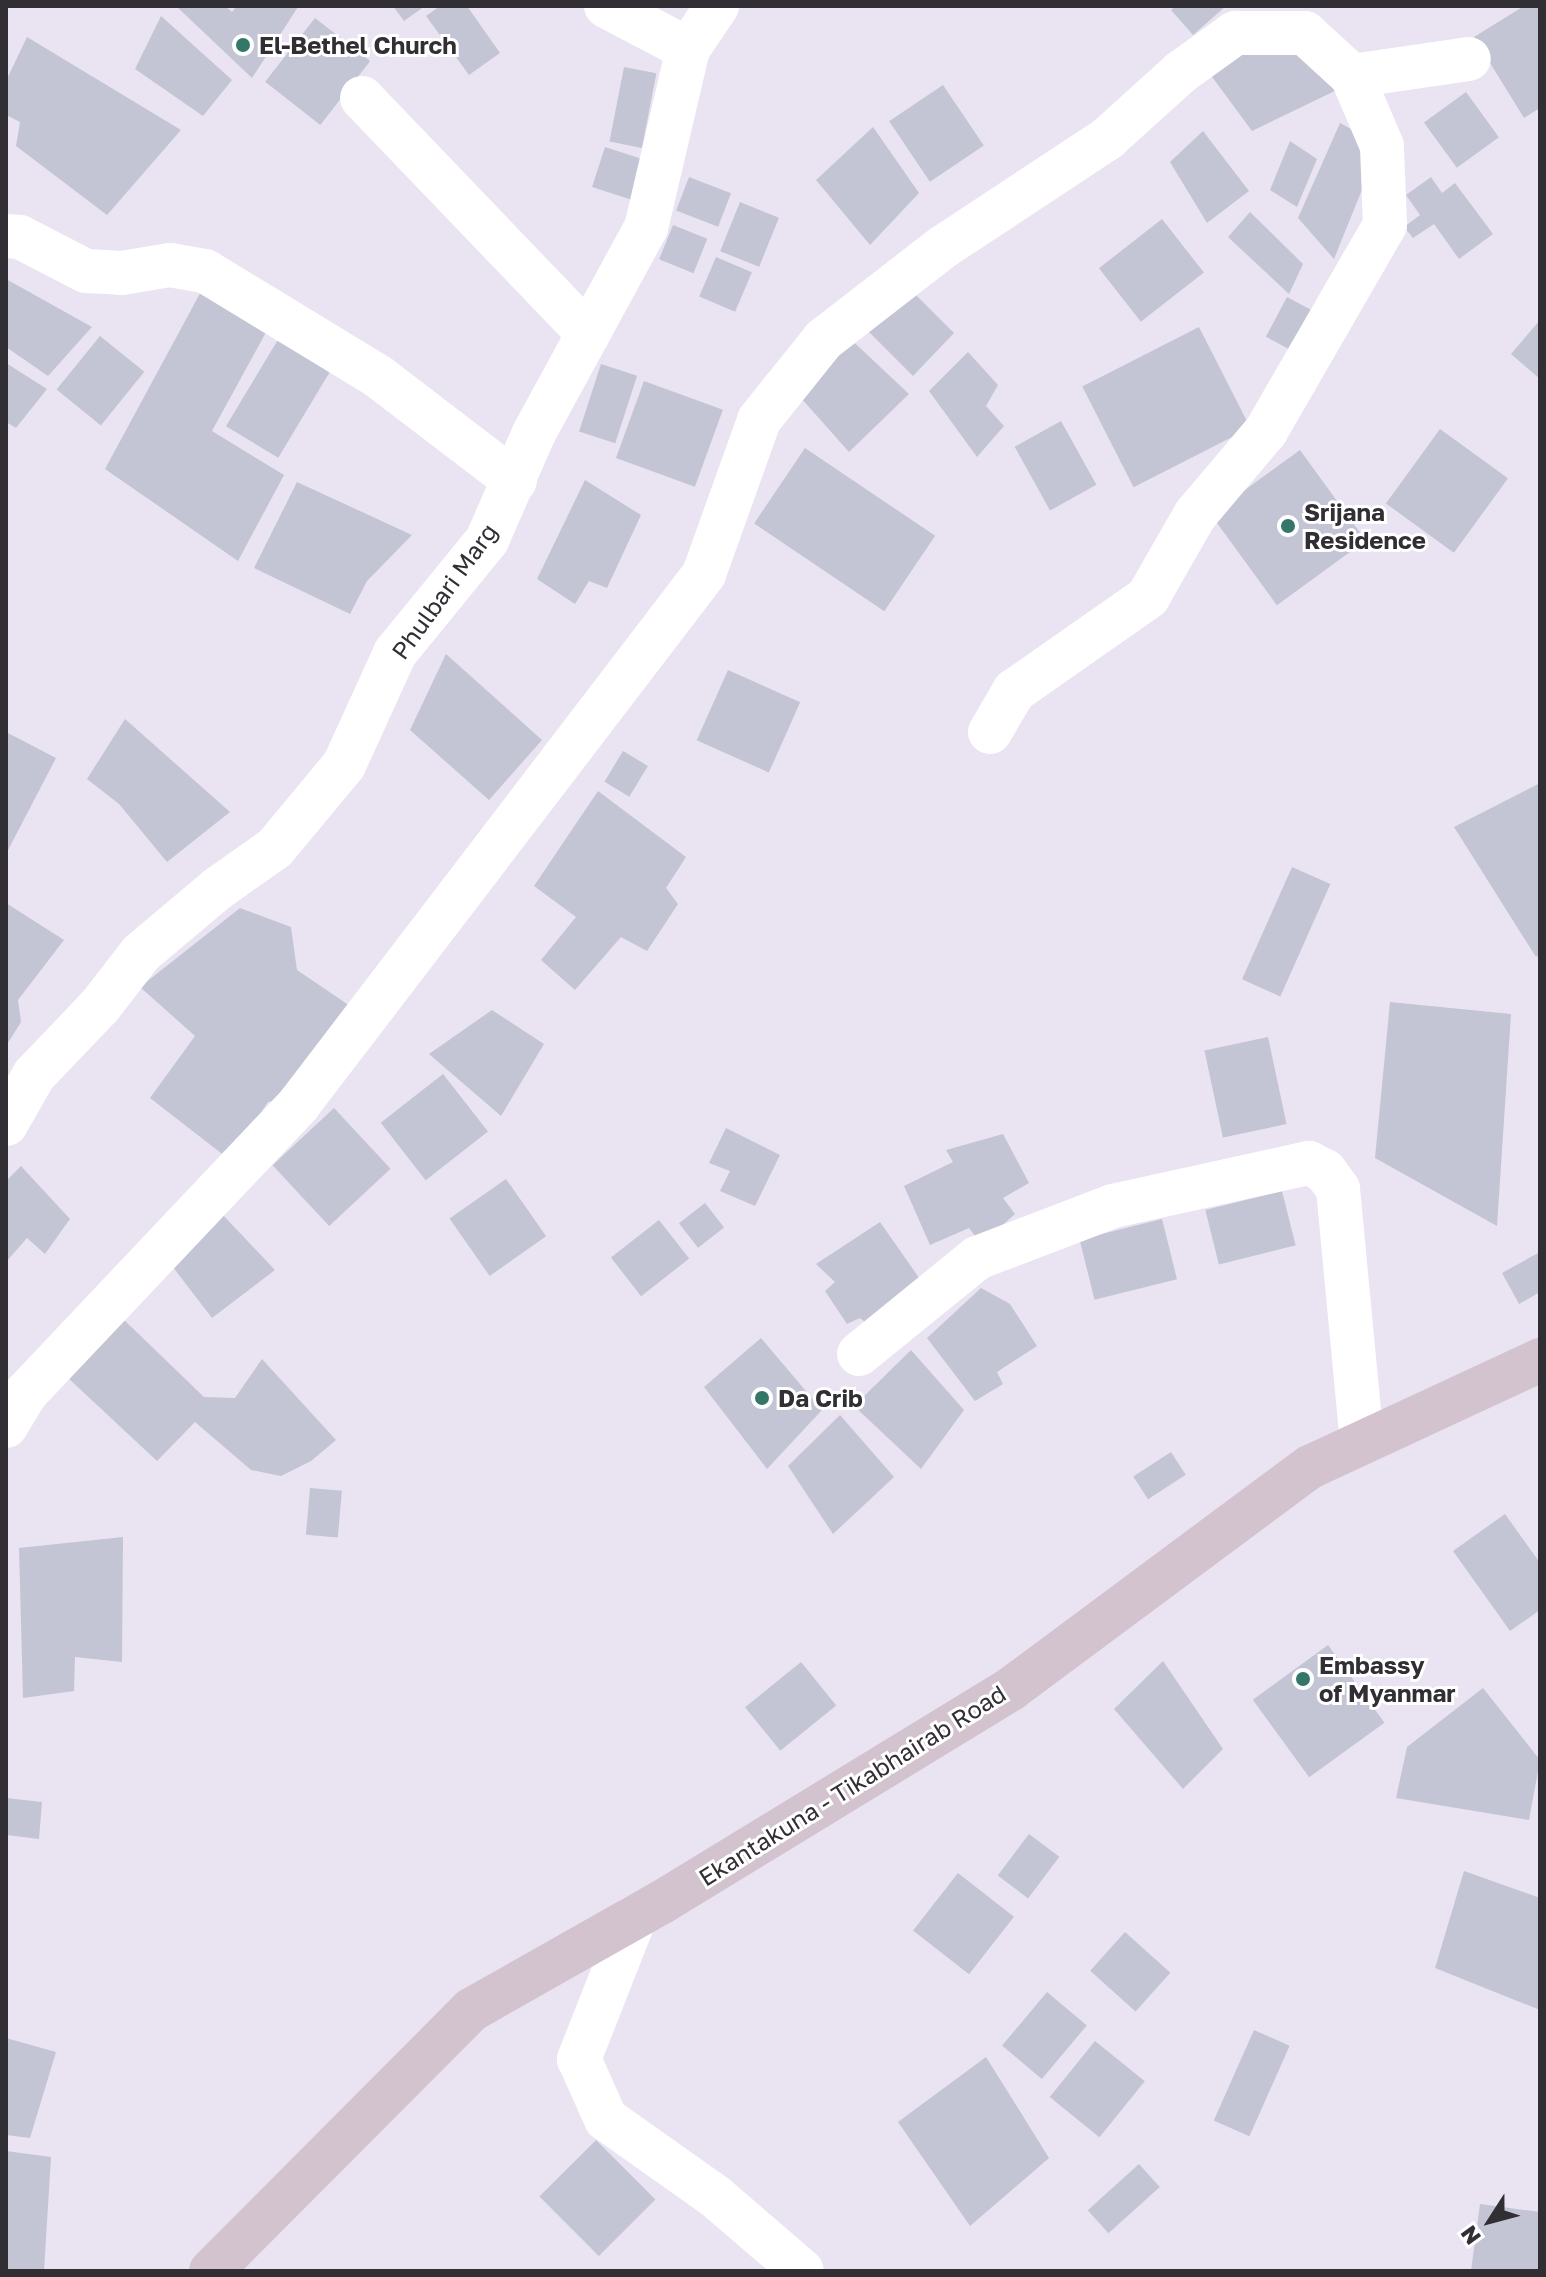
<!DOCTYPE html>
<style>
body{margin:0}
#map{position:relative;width:1546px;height:2277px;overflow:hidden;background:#eae3f2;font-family:"Golos Text",sans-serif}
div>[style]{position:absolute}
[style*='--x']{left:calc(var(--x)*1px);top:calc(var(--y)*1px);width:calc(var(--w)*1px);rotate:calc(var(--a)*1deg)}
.building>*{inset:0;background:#c3c5d4;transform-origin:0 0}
.street>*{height:44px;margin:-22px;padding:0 22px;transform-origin:22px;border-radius:22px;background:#fff}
.secondary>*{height:44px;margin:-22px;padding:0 22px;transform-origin:22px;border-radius:22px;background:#d3c3cf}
.dots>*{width:22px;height:22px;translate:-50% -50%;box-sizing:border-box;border:4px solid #fff;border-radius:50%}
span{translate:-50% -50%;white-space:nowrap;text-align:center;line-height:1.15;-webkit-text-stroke:6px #fff;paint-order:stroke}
.poi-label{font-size:24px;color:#312e34;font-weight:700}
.left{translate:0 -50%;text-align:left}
.street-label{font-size:24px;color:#312e34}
.frame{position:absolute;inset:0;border:8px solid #312e34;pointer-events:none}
.north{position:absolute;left:1450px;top:2181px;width:80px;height:80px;-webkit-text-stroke:6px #fff;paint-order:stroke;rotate:234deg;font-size:22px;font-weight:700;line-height:32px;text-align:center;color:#312e34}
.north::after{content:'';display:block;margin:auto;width:28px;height:36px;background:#312e34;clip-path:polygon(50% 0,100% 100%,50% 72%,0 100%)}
</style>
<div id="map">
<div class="building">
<div style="clip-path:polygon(176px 6px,225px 6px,232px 12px,237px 6px,298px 7px,252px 78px)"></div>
<div style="clip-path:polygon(393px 6px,425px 6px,404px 21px)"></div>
<div style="clip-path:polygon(440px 6px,467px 6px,500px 53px,469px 75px,426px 16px)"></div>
<div style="clip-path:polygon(1176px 6px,1226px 6px,1193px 35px,1171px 10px)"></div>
<div style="clip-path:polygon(1524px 6px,1540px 6px,1540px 108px,1524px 118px,1474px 37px)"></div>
<div style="clip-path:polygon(161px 16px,232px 80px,203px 116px,135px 69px)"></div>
<div style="left:315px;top:18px;width:70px;height:81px;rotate:38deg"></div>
<div style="clip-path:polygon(1289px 36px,1341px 88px,1252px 131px,1204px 66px)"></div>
<div style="clip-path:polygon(27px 37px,181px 130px,107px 215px,16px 146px,20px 122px,6px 115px,6px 81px)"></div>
<div style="left:624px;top:67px;width:33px;height:76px;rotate:11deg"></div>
<div style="left:943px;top:85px;width:73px;height:65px;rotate:56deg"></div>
<div style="left:1466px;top:92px;width:56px;height:52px;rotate:54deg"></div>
<div style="clip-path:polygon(1340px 123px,1380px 145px,1334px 259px,1298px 218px)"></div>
<div style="clip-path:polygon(873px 127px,919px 193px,870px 245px,816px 180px)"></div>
<div style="clip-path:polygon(1203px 131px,1249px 191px,1207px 223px,1170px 162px)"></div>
<div style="clip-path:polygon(1290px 141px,1317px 159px,1297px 207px,1270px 190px)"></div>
<div style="left:605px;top:147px;width:47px;height:42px;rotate:18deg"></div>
<div style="left:689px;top:177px;width:45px;height:36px;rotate:21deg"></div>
<div style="clip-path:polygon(1431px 177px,1442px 193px,1455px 183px,1493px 234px,1459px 259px,1434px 224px,1413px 238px,1404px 227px,1420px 215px,1406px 195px)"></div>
<div style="left:740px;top:202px;width:42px;height:53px;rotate:22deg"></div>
<div style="clip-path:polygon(1250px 212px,1303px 264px,1289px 294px,1228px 237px)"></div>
<div style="left:1162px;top:219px;width:68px;height:80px;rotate:52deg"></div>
<div style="left:673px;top:225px;width:37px;height:37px;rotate:22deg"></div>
<div style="left:716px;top:257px;width:39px;height:43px;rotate:23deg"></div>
<div style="clip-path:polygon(6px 279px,92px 327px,48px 376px,6px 347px)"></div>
<div style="clip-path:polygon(204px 286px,270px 325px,212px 431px,284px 475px,238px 561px,105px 469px)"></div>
<div style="clip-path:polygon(909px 288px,954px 333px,913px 376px,860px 323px)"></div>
<div style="left:1287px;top:297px;width:42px;height:45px;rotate:28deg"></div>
<div style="clip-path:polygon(1540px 320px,1540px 379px,1511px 354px)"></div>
<div style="left:1199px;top:327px;width:113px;height:131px;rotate:63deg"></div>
<div style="clip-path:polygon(843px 332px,909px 394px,849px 452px,792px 388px)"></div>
<div style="left:100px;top:336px;width:57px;height:69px;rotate:39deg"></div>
<div style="left:279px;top:338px;width:61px;height:103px;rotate:31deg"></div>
<div style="clip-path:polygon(968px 352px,998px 385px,986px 406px,1004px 426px,977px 457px,929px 391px)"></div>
<div style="clip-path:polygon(6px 363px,47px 389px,16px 428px,6px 422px)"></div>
<div style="left:601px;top:364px;width:38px;height:71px;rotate:18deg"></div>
<div style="left:644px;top:381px;width:84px;height:82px;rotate:20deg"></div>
<div style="left:1061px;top:421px;width:73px;height:53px;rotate:61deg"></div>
<div style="left:1440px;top:429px;width:84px;height:92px;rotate:36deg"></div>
<div style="left:805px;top:448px;width:157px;height:91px;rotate:34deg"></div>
<div style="left:1300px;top:450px;width:112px;height:110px;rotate:54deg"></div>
<div style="clip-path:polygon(585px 480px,641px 515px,607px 588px,589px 581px,575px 604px,537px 579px)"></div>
<div style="clip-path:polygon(297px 482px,412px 535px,367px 581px,350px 614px,254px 568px)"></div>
<div style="clip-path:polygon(446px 654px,542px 740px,489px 800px,410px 730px)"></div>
<div style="left:728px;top:670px;width:79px;height:77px;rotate:24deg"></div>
<div style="clip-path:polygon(125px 719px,230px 812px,167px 862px,119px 804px,87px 779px)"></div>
<div style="clip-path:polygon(6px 732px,56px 758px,6px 854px)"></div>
<div style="left:623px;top:751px;width:29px;height:36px;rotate:31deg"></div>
<div style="clip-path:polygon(1540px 783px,1540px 954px,1536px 957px,1454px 827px)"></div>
<div style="clip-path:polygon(598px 791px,686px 857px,666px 888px,678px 904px,647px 951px,621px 937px,575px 990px,541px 960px,576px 917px,534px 886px)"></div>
<div style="left:1292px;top:867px;width:42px;height:123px;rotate:24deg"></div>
<div style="clip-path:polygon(6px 903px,64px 940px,18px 1000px,21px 1022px,6px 1046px)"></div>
<div style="clip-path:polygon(240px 908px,291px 927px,297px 970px,353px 1008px,289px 1098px,268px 1102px,230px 1160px,150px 1098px,195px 1036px,140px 987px)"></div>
<div style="clip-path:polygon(1390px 1002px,1511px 1014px,1497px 1226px,1375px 1158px)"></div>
<div style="clip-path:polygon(492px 1010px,544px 1044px,501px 1116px,429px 1054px)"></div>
<div style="left:1268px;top:1037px;width:89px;height:65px;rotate:78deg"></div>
<div style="left:443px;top:1074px;width:73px;height:79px;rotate:52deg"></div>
<div style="left:334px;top:1108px;width:83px;height:84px;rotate:47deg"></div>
<div style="clip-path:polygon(726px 1128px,780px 1155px,755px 1206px,720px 1191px,730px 1171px,709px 1163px)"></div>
<div style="clip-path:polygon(1003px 1134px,1029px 1183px,1003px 1198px,1015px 1214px,981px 1244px,969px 1228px,930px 1245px,904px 1186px,953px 1162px,946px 1150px)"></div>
<div style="clip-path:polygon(21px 1166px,70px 1219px,45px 1254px,27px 1238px,6px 1262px,6px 1181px)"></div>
<div style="left:506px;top:1179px;width:70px;height:69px;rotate:55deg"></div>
<div style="left:1282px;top:1191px;width:56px;height:79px;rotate:76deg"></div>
<div style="left:705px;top:1203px;width:31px;height:33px;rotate:52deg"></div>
<div style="clip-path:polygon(221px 1213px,275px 1270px,212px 1318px,169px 1262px)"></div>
<div style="left:1162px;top:1219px;width:62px;height:85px;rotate:76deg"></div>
<div style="left:659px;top:1220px;width:49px;height:61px;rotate:52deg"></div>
<div style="clip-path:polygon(880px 1222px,929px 1292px,875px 1330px,860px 1318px,847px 1324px,825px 1291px,835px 1282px,816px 1264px)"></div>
<div style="clip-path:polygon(1540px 1252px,1540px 1292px,1519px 1304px,1502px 1273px)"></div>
<div style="clip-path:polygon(981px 1288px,1010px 1304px,1037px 1346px,997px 1372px,1003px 1384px,975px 1401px,927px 1338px)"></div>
<div style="clip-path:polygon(121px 1317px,204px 1397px,235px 1398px,262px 1359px,336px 1440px,311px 1461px,281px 1476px,251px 1470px,195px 1422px,157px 1461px,67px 1377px)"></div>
<div style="clip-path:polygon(761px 1338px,822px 1410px,767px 1469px,704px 1387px)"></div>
<div style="clip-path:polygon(911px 1350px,964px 1410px,921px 1469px,854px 1406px)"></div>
<div style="clip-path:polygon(840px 1415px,894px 1477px,833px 1534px,788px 1466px)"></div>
<div style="left:1171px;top:1452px;width:27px;height:45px;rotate:57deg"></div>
<div style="left:310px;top:1488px;width:32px;height:47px;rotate:5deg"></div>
<div style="clip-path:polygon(1505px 1514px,1540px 1563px,1540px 1610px,1510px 1631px,1453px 1551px)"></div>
<div style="clip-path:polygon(123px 1537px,122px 1662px,75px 1657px,74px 1691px,23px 1698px,19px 1548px)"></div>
<div style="left:1328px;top:1645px;width:96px;height:93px;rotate:54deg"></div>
<div style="clip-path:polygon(1163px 1661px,1223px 1749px,1183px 1789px,1114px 1709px)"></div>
<div style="left:801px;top:1662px;width:56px;height:72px;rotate:51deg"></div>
<div style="clip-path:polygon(1483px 1688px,1540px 1760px,1529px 1820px,1396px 1798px,1407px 1747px)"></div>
<div style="clip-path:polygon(6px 1798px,42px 1802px,39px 1839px,6px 1835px)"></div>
<div style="left:1029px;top:1834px;width:38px;height:52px;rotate:37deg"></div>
<div style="clip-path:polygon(1464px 1871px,1540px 1898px,1540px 2010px,1435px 1968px)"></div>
<div style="left:958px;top:1873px;width:71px;height:73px;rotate:38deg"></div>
<div style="left:1125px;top:1932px;width:61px;height:52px;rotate:42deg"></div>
<div style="left:1047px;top:1992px;width:52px;height:70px;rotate:40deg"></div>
<div style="left:1254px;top:2030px;width:39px;height:99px;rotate:24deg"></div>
<div style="clip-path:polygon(6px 2038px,56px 2052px,30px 2138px,6px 2135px)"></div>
<div style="left:1095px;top:2041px;width:64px;height:72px;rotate:39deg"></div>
<div style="clip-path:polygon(986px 2057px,1049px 2158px,970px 2226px,898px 2122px)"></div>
<div style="left:596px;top:2140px;width:84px;height:80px;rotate:45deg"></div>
<div style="clip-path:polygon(6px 2151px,51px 2157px,44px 2271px,6px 2271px)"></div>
<div style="left:1139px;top:2164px;width:31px;height:69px;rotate:48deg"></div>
<div style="clip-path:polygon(1480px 2204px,1540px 2212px,1540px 2271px,1471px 2271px)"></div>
</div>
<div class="street">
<div style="--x:606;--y:6;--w:93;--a:27.7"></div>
<div style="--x:362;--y:98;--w:327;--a:46.2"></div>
<div style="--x:6;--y:236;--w:14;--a:4"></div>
<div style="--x:20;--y:237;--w:74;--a:27.3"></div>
<div style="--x:86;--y:271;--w:36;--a:3"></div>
<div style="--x:122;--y:273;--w:49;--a:-9.5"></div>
<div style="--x:170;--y:265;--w:36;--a:10"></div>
<div style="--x:205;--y:271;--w:204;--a:31.3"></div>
<div style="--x:379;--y:377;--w:171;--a:37.4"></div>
<div style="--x:990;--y:732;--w:48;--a:-59.7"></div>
<div style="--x:1014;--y:691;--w:164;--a:-35"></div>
<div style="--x:1148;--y:597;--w:95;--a:-60.2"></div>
<div style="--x:1195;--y:515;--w:110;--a:-49.8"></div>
<div style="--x:1266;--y:431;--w:238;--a:-60"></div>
<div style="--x:1385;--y:225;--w:79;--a:-92.2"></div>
<div style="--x:1382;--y:146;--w:76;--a:-113.2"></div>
<div style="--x:6;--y:1124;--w:56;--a:-60.3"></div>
<div style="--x:34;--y:1075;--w:95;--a:-46.3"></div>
<div style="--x:100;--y:1006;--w:67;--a:-52.3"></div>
<div style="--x:141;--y:953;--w:99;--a:-40.1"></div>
<div style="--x:217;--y:889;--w:71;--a:-35.3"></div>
<div style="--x:275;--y:848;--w:108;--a:-50.3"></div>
<div style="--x:344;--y:765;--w:123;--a:-65.5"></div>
<div style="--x:395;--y:653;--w:146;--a:-50.8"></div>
<div style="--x:487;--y:540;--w:117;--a:-66.3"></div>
<div style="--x:534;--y:433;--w:234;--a:-61.4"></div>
<div style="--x:646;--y:228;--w:184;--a:-76.8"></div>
<div style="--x:688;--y:49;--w:52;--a:-56"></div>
<div style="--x:859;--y:1354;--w:152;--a:-39.1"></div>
<div style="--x:977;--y:1258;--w:146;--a:-20.9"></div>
<div style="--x:1113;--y:1206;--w:201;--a:-12.4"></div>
<div style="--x:1309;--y:1163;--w:18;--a:27"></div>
<div style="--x:1325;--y:1171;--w:22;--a:54"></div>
<div style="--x:1338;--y:1189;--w:254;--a:84.6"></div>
<div style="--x:6;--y:1426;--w:39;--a:-59"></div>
<div style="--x:26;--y:1393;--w:398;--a:-46.6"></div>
<div style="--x:299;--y:1104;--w:667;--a:-52.61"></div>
<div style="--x:704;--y:574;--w:164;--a:-70.3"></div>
<div style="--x:759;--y:420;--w:102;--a:-51.3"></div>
<div style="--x:823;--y:340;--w:152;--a:-37.8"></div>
<div style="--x:943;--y:247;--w:198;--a:-33.4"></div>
<div style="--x:1108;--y:138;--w:98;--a:-42.1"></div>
<div style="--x:1181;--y:72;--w:67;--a:-35.8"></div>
<div style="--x:1235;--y:33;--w:70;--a:0"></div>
<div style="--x:1305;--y:33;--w:64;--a:42.5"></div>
<div style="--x:1352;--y:76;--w:118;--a:-8.3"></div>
<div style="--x:635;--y:1917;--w:153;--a:111.5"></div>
<div style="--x:579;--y:2059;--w:66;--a:65.8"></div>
<div style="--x:606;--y:2119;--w:135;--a:35.3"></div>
<div style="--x:716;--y:2197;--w:113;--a:40.7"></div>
</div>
<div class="secondary">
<div style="--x:211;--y:2271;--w:368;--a:-45.1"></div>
<div style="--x:471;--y:2010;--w:219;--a:-29.5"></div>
<div style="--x:662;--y:1902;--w:410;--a:-31.4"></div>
<div style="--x:1012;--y:1688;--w:371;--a:-36.6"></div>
<div style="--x:1310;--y:1467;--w:254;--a:-24.9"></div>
</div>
<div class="dots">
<div style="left:243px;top:45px;background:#347667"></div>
<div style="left:1288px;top:526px;background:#347667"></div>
<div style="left:762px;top:1398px;background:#347667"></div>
<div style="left:1303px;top:1679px;background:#347667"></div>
</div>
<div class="poi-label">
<span class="left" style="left:259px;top:45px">El-Bethel Church</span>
<span class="left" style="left:1304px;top:526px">Srijana<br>Residence</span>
<span class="left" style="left:778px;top:1398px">Da Crib</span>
<span class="left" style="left:1319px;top:1679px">Embassy<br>of Myanmar</span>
</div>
<div class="street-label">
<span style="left:444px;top:591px;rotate:-54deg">Phulbari Marg</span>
<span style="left:852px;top:1785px;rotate:-32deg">Ekantakuna - Tikabhairab Road</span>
</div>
<div class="frame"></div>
<div class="north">N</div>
</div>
